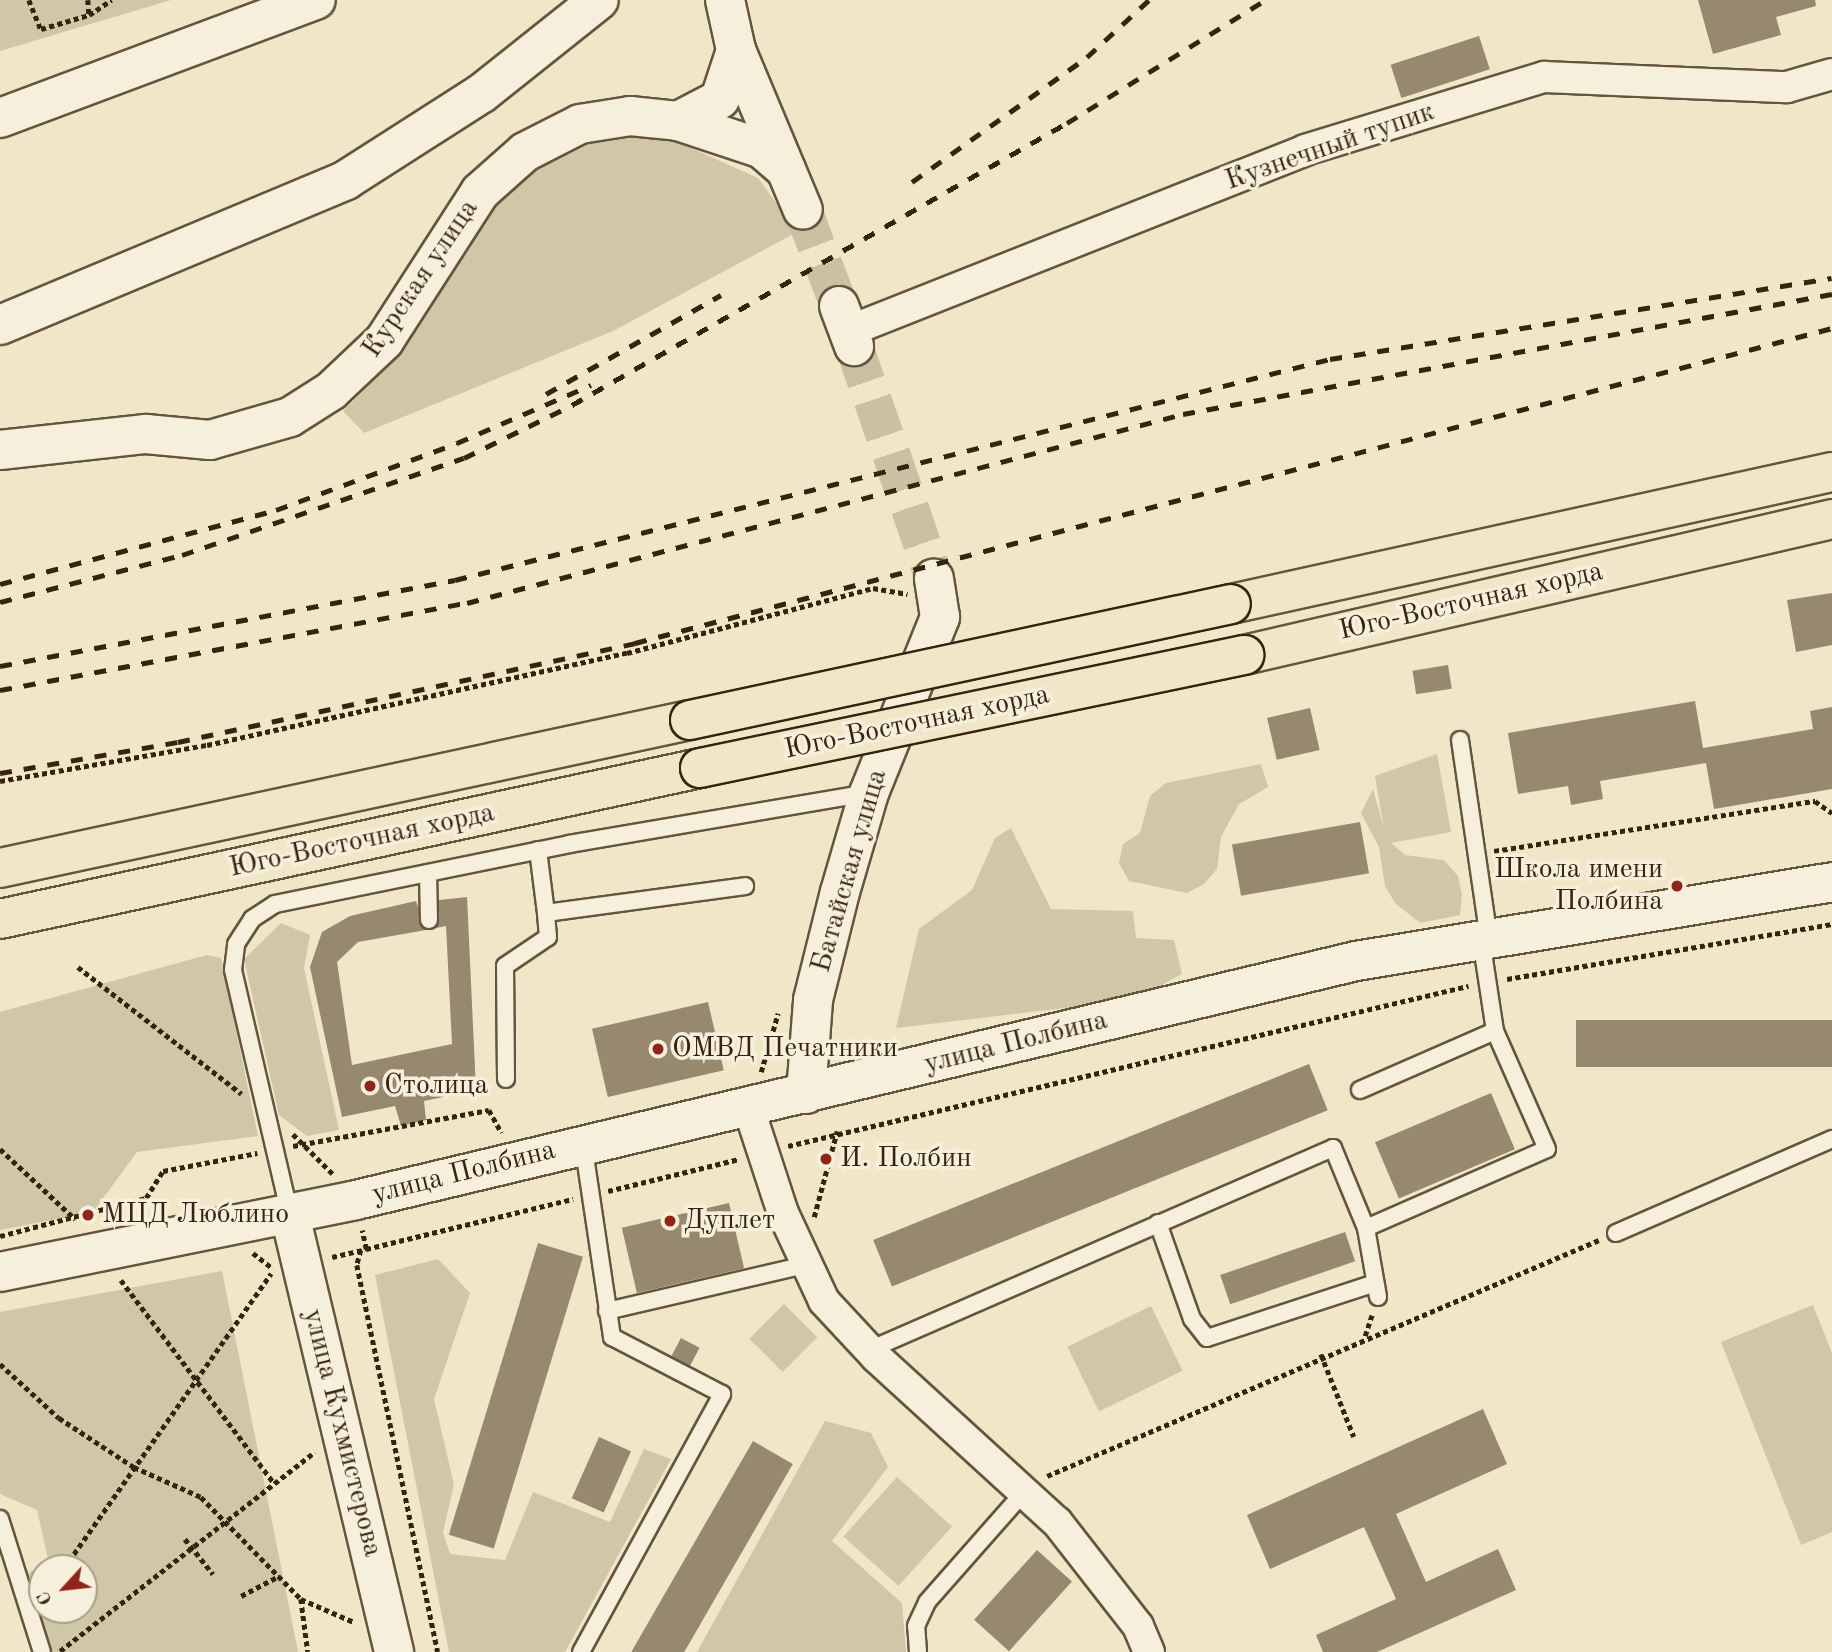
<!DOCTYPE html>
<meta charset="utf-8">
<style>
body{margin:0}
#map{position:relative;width:1832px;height:1652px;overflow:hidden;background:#efe7c7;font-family:"Old Standard TT",serif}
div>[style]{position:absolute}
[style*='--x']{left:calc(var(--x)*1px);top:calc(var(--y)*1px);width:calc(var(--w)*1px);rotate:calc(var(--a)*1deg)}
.green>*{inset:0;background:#d0c6a8;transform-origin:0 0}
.building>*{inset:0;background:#97896f;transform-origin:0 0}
.secondary-tunnel>*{height:38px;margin-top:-19px;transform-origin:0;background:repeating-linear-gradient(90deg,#cac0a2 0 38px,transparent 0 57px)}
.path>*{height:4.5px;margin-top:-2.25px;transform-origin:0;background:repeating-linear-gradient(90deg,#37240f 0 5px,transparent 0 8.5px)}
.roads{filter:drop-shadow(2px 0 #65553d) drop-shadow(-2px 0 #65553d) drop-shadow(0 2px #65553d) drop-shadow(0 -2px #65553d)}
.lane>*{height:16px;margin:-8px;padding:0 8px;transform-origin:8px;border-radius:8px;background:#f5efdb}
.street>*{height:30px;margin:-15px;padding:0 15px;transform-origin:15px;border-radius:15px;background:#f5efdb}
.secondary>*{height:38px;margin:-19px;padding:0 19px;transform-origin:19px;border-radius:19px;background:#f5efdb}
.primary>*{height:38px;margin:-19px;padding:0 19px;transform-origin:19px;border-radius:19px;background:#efe7c7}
.rail>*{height:5px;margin-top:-2.5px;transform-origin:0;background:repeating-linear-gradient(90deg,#37240f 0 12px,transparent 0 24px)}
.bridges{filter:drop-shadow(2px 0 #37240f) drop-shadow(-2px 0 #37240f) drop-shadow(0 2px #37240f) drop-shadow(0 -2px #37240f)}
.primary-bridge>*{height:38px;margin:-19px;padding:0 19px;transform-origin:19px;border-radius:19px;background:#efe7c7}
.dots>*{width:19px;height:19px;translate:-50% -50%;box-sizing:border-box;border:4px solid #f5efdb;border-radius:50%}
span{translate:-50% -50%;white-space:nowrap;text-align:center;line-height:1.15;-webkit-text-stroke:7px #f5efdb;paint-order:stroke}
.street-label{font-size:28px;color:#37240f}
.poi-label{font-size:28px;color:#37240f}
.right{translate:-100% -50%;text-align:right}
.left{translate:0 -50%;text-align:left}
.north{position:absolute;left:28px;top:1554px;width:70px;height:70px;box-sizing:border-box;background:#f5efdb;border:2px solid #a99e89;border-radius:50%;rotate:243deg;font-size:19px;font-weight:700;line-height:28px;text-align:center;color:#37240f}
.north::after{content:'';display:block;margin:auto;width:24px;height:32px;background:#8f2418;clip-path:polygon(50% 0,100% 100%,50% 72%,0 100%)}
</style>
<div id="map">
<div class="green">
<div style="clip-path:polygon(0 0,171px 0,0 51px)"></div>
<div style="clip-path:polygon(640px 135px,682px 144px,758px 178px,797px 232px,613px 331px,364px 433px,343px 411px,395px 360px,490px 211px,535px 171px,591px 143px)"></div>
<div style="clip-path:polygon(1437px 754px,1451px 832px,1391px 843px,1405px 855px,1444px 860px,1458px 876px,1462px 895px,1460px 915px,1420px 923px,1395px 903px,1385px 886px,1379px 847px,1361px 813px,1373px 789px,1384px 829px,1375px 776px)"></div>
<div style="clip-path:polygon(1261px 764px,1268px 787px,1239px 804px,1221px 837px,1217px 869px,1204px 884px,1187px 893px,1129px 881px,1119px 863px,1123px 844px,1140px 833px,1150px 796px,1166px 783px)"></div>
<div style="clip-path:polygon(1011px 828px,1051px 909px,1133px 911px,1136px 938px,1174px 940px,1182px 974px,1133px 1000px,896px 1028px,919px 929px,972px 890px,995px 838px)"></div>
<div style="clip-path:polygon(281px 923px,310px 935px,304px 968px,339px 1130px,307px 1136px,279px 1115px,244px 959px)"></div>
<div style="clip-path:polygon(207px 955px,221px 958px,258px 1136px,137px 1152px,93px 1212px,0 1230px,0 1012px)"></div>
<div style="clip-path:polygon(438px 1259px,470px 1293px,434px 1399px,454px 1485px,443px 1532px,450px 1554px,505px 1560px,533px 1492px,610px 1522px,644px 1449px,671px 1459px,565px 1652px,449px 1652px,375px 1275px)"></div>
<div style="clip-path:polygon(222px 1271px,298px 1652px,45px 1652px,29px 1572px,42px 1570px,42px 1610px,84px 1610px,84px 1568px,50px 1568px,37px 1510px,0 1494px,0 1312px)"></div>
<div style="left:784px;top:1304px;width:47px;height:49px;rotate:45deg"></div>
<div style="clip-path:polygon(1813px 1305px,1832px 1353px,1832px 1532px,1801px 1545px,1721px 1342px)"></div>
<div style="left:1151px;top:1306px;width:72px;height:93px;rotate:64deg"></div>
<div style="clip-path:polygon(825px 1421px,871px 1433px,888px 1467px,832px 1541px,902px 1603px,906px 1652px,697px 1652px)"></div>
<div style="left:897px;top:1477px;width:74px;height:80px;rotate:42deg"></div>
</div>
<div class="building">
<div style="clip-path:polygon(1698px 0,1815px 0,1816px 6px,1776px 17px,1781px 35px,1713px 54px)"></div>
<div style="left:1479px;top:36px;width:35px;height:93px;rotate:72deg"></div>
<div style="clip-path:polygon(1832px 593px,1832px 645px,1796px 652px,1787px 600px)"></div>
<div style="left:1448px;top:665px;width:24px;height:36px;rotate:81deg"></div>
<div style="clip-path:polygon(1695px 701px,1703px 748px,1813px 729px,1810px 711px,1832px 707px,1832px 789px,1714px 809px,1706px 763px,1600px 781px,1603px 799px,1571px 805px,1568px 786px,1518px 794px,1508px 733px)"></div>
<div style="left:1310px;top:708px;width:43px;height:44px;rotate:77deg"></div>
<div style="left:1360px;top:822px;width:52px;height:130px;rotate:80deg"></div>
<div style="clip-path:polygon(467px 897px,476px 1090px,424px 1101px,426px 1120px,401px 1126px,395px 1106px,342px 1117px,310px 967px,322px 932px,350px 916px,416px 901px,426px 930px,358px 942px,337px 962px,352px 1065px,452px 1044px,446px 926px,436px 928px,439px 900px)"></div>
<div style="left:708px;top:1002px;width:70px;height:119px;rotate:77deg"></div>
<div style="left:1832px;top:1020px;width:47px;height:256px;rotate:90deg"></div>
<div style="left:1309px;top:1064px;width:50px;height:470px;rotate:68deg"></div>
<div style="left:1491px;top:1093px;width:61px;height:126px;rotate:67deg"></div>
<div style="left:729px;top:1203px;width:67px;height:110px;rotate:77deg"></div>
<div style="left:1345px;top:1232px;width:31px;height:132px;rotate:71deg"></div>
<div style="left:538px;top:1243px;width:47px;height:305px;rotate:17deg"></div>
<div style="left:681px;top:1338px;width:21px;height:21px;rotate:28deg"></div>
<div style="clip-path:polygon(1483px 1409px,1507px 1464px,1396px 1514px,1426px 1582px,1498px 1549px,1516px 1590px,1377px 1652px,1323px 1652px,1316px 1635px,1396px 1599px,1364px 1527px,1270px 1569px,1247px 1515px)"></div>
<div style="left:599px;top:1437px;width:35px;height:67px;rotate:24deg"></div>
<div style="left:753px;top:1441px;width:46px;height:243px;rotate:30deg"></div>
<div style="left:1037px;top:1550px;width:47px;height:94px;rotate:42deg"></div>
</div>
<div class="secondary-tunnel">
<div style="--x:803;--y:210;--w:103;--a:69.4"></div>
<div style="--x:854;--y:346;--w:245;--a:71"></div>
</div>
<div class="path">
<div style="--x:29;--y:0;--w:31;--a:68"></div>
<div style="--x:41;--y:29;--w:50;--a:-16.3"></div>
<div style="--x:89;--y:15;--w:27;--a:-34"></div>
<div style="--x:88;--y:0;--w:15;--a:86"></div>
<div style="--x:0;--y:781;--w:210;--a:-9.9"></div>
<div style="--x:207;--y:745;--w:430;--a:-12.4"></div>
<div style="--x:627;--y:653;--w:254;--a:-14.8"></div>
<div style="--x:873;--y:588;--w:35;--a:10"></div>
<div style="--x:1494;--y:851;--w:325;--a:-8.9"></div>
<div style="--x:1815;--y:801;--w:21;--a:35"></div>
<div style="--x:78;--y:967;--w:207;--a:37.8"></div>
<div style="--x:1507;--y:979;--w:330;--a:-9.6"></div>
<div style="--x:761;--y:1072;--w:61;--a:-73.9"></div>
<div style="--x:293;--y:1134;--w:57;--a:45"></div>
<div style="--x:293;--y:1146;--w:199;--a:-10.4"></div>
<div style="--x:489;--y:1110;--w:26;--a:61"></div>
<div style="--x:788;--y:1146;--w:699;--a:-13.24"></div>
<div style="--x:0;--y:1149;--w:103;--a:43"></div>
<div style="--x:608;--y:1191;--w:135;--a:-13.7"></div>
<div style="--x:814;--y:1217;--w:89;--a:-75"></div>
<div style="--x:0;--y:1236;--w:151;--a:-14.6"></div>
<div style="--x:146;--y:1198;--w:32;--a:-58"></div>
<div style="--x:163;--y:1171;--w:96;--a:-10.8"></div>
<div style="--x:366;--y:1249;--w:213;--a:-13.6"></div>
<div style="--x:361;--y:1250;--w:16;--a:105"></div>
<div style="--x:357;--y:1265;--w:395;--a:78.2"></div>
<div style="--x:253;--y:1253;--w:23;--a:38"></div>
<div style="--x:332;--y:1257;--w:35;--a:-13"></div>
<div style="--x:366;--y:1249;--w:19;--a:-102"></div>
<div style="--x:121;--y:1280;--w:253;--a:53"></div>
<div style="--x:1365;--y:1336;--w:22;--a:-72"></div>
<div style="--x:1321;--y:1354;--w:89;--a:68.3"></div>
<div style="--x:0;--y:1364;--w:80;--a:42.5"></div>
<div style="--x:59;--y:1418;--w:90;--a:33.2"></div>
<div style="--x:134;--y:1467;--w:73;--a:24.1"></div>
<div style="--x:201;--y:1497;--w:143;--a:45.6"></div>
<div style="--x:301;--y:1599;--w:58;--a:23.5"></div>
<div style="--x:1047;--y:1476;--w:600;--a:-23.15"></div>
<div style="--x:185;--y:1539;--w:45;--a:51.3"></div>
<div style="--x:64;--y:1568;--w:360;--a:-54.9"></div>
<div style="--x:241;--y:1596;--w:43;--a:-27.8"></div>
<div style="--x:301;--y:1599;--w:53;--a:82.5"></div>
<div style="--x:60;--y:1651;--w:323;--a:-38"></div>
</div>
<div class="roads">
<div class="lane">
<div style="--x:1460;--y:740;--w:200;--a:81.7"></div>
<div style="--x:538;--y:850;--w:64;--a:82.8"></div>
<div style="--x:546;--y:913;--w:201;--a:-7.7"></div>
<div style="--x:428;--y:873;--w:47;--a:88.8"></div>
<div style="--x:506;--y:1079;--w:113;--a:-90.5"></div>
<div style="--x:505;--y:966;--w:52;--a:-34"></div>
<div style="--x:548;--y:937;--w:24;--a:-95"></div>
<div style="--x:1360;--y:1090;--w:147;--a:-23.6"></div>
<div style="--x:290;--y:1215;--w:252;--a:-103.1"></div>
<div style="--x:233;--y:970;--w:26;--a:-83"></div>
<div style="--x:236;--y:944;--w:30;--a:-57"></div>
<div style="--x:252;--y:919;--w:27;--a:-33"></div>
<div style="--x:275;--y:904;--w:300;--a:-11.5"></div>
<div style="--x:569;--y:844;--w:301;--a:-9.7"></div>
<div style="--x:1158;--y:1223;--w:102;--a:70.5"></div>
<div style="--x:1192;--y:1319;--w:24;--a:52"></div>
<div style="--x:1207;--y:1338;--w:177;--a:-18.1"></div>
<div style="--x:1366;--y:1228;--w:70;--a:80.1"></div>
<div style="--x:1616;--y:1233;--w:236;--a:-23.5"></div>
<div style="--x:607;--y:1311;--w:203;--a:-13.1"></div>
<div style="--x:869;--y:1350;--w:506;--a:-23.53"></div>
<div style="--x:1333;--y:1148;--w:87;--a:67.6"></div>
<div style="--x:1366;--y:1228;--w:197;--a:-23.6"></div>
<div style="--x:1547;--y:1149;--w:129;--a:-113.8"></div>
<div style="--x:1495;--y:1031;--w:92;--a:-98.7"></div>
<div style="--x:0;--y:1519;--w:139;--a:72.5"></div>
<div style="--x:581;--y:1652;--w:294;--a:-61.3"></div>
<div style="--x:722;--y:1394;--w:124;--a:-152.6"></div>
<div style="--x:612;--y:1337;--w:195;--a:-98.5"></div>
<div style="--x:918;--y:1652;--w:26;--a:-94"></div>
<div style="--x:916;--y:1626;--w:26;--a:-65"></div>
<div style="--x:927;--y:1602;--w:148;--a:-48.6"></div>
</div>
<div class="street">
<div style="--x:849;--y:331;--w:491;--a:-21.6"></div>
<div style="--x:1305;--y:150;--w:250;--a:-17"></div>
<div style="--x:1544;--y:77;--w:243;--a:2.4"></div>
<div style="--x:1787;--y:87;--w:47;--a:-16.1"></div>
<div style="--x:748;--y:1106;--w:113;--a:71.9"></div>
<div style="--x:783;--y:1213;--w:97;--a:65"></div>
<div style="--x:824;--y:1301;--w:76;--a:47.1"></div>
<div style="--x:876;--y:1357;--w:245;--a:42.4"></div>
<div style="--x:1057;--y:1522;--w:132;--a:52.1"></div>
<div style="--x:1138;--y:1626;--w:28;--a:67"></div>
</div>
<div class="secondary">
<div style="--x:725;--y:0;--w:51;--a:77.6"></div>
<div style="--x:736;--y:50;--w:173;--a:67.3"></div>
<div style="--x:0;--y:118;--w:337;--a:-20.5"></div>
<div style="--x:678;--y:121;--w:47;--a:-27.6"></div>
<div style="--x:720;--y:99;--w:52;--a:-71.9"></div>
<div style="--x:839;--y:306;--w:43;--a:69.4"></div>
<div style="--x:0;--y:325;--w:375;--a:-22.7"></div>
<div style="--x:346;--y:180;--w:161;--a:-32.6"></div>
<div style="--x:482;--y:93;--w:149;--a:-38.5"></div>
<div style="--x:0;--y:450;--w:147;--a:-6.3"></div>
<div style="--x:146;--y:434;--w:64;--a:5.4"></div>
<div style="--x:210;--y:440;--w:83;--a:-16"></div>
<div style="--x:290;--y:417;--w:49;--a:-32.4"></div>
<div style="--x:331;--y:391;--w:73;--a:-43.3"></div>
<div style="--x:384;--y:341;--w:177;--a:-57.2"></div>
<div style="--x:480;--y:192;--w:60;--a:-41.6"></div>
<div style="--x:525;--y:152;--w:62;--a:-27"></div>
<div style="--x:580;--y:124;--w:51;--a:-9.1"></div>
<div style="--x:630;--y:116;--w:48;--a:5.9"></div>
<div style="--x:678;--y:121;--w:89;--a:18.4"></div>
<div style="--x:762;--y:149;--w:32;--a:41"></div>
<div style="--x:806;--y:1094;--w:94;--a:-85.7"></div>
<div style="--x:813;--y:1000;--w:111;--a:-76"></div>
<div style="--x:840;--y:892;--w:103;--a:-73.7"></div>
<div style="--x:869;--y:793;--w:190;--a:-68"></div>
<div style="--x:940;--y:617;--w:39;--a:-99"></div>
<div style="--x:290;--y:1215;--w:449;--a:76.6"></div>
<div style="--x:0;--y:1272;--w:363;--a:-11.4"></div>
<div style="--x:356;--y:1200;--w:1028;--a:-13.44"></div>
<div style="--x:1356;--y:961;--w:483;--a:-9.4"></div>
</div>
<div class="primary">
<div style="--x:1231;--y:604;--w:615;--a:-12.39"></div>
<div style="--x:1244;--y:655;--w:604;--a:-13.02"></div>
<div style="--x:0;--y:868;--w:706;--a:-12.11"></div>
<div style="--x:0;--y:919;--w:716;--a:-12.17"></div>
</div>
</div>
<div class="rail">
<div style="--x:912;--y:182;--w:215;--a:-35.5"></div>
<div style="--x:1087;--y:57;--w:84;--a:-42.6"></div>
<div style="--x:546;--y:394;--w:201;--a:-29.5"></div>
<div style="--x:0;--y:584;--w:286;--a:-15"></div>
<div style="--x:276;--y:510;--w:193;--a:-20.3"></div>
<div style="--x:457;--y:443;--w:146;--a:-23.4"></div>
<div style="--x:0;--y:602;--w:188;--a:-14.5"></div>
<div style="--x:182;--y:555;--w:298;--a:-19"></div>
<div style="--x:464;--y:458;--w:120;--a:-26.1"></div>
<div style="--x:572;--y:405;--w:570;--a:-29.67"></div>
<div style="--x:1067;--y:123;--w:233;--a:-31.8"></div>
<div style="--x:0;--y:666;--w:463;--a:-10.7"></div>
<div style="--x:455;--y:580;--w:902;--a:-14.17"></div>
<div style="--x:1330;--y:359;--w:508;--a:-9.17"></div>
<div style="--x:0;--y:690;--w:475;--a:-10.6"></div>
<div style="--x:467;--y:603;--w:741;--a:-14.79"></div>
<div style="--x:1183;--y:414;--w:660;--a:-10.48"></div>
<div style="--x:0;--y:773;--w:181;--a:-9.9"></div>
<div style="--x:178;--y:742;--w:468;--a:-12.2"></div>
<div style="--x:635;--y:643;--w:1238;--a:-14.74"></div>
</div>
<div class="bridges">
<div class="primary-bridge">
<div style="--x:690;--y:720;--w:553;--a:-12.1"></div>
<div style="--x:700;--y:768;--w:556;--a:-11.73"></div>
</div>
</div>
<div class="dots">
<div style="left:1677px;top:886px;background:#8f2418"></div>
<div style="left:658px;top:1049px;background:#8f2418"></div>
<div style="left:370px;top:1086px;background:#8f2418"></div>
<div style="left:826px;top:1159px;background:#8f2418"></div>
<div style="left:88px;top:1215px;background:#8f2418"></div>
<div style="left:670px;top:1221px;background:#8f2418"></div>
</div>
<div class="street-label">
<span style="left:1330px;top:147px;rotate:-19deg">Кузнечный тупик</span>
<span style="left:421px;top:279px;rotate:-56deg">Курская улица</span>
<span style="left:1471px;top:602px;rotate:-13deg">Юго-Восточная хорда</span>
<span style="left:917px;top:723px;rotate:-12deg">Юго-Восточная хорда</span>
<span style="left:362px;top:841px;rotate:-12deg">Юго-Восточная хорда</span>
<span style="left:850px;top:871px;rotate:-74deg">Батайская улица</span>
<span style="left:1016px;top:1043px;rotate:-14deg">улица Полбина</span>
<span style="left:464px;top:1173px;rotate:-14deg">улица Полбина</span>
<span style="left:342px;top:1433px;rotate:76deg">улица Кухмистерова</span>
</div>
<div class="poi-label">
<span class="right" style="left:1663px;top:886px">Школа имени<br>Полбина</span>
<span class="left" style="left:672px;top:1049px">ОМВД Печатники</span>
<span class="left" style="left:384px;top:1086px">Столица</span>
<span class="left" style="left:840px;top:1159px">И. Полбин</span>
<span class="left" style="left:102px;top:1215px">МЦД Люблино</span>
<span class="left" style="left:684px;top:1221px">Дуплет</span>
</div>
<div class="north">С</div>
</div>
